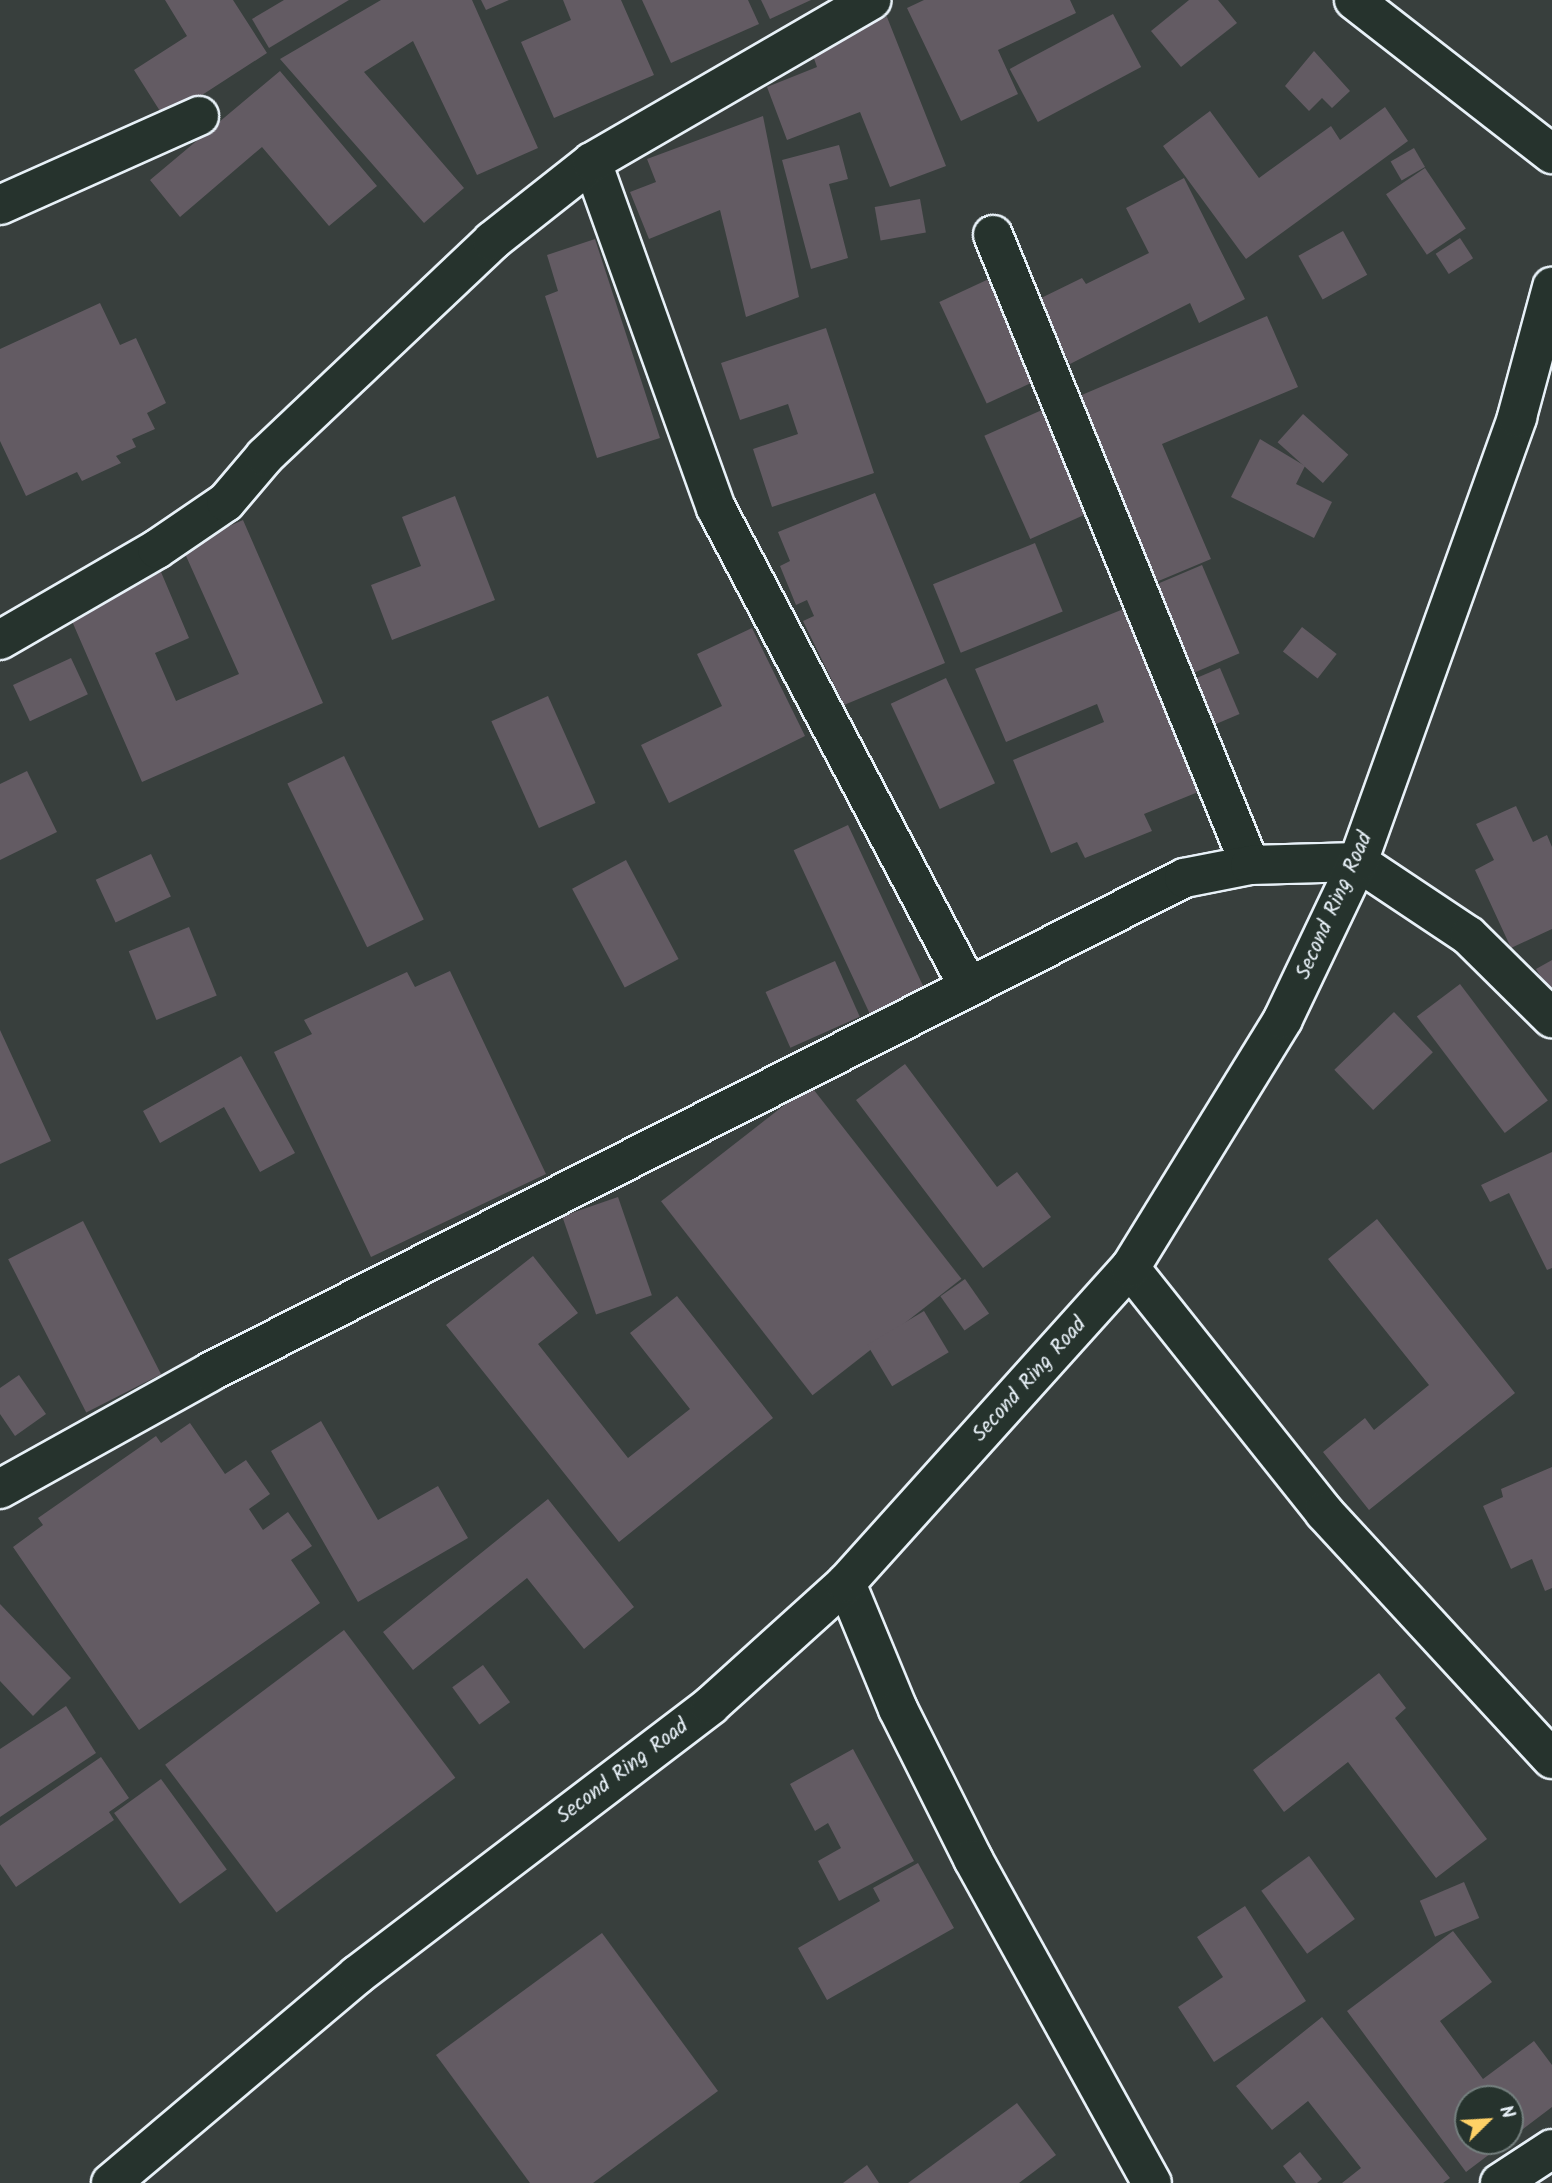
<!DOCTYPE html>
<style>
body{margin:0}
#map{position:relative;width:1552px;height:2183px;overflow:hidden;background:#383f3d;font-family:Kalam,sans-serif}
div>[style]{position:absolute}
[style*='--x']{left:calc(var(--x)*1px);top:calc(var(--y)*1px);width:calc(var(--w)*1px);rotate:calc(var(--a)*1deg)}
.building>*{inset:0;background:#635b63;transform-origin:0 0}
.roads{filter:drop-shadow(2px 0 #e8f1f8) drop-shadow(-2px 0 #e8f1f8) drop-shadow(0 2px #e8f1f8) drop-shadow(0 -2px #e8f1f8)}
.street>*{height:38px;margin:-19px;padding:0 19px;transform-origin:19px;border-radius:19px;background:#26332d}
.secondary>*{height:38px;margin:-19px;padding:0 19px;transform-origin:19px;border-radius:19px;background:#26332d}
span{translate:-50% -50%;white-space:nowrap;text-align:center;line-height:1.15;-webkit-text-stroke:5px #26332d;paint-order:stroke}
.street-label{font-size:21px;color:#e8f1f8}
.north{position:absolute;left:1454px;top:2085px;width:70px;height:70px;box-sizing:border-box;background:#26332d;border:2px solid #747f7e;border-radius:50%;rotate:66deg;font-size:19px;font-weight:700;line-height:28px;text-align:center;color:#e8f1f8}
.north::after{content:'';display:block;margin:auto;width:24px;height:32px;background:#ffd166;clip-path:polygon(50% 0,100% 100%,50% 72%,0 100%)}
</style>
<div id="map">
<div class="building">
<div style="clip-path:polygon(165px 0,233px 0,267px 53px,165px 119px,134px 70px,187px 36px)"></div>
<div style="clip-path:polygon(284px 0,349px 0,269px 48px,252px 19px)"></div>
<div style="clip-path:polygon(381px 0,472px 0,538px 148px,477px 175px,413px 41px,364px 72px,464px 188px,424px 223px,280px 59px)"></div>
<div style="clip-path:polygon(481px 0,509px 0,486px 10px)"></div>
<div style="clip-path:polygon(563px 0,621px 0,654px 75px,554px 118px,521px 42px,571px 20px)"></div>
<div style="clip-path:polygon(642px 0,748px 0,759px 24px,671px 63px)"></div>
<div style="clip-path:polygon(761px 0,811px 0,770px 19px)"></div>
<div style="clip-path:polygon(924px 0,1070px 0,1076px 13px,998px 50px,1018px 94px,961px 121px,907px 8px)"></div>
<div style="clip-path:polygon(1189px 0,1218px 0,1237px 23px,1181px 67px,1151px 31px)"></div>
<div style="left:1113px;top:14px;width:60px;height:117px;rotate:62deg"></div>
<div style="clip-path:polygon(887px 17px,946px 166px,890px 187px,860px 112px,787px 140px,767px 87px,817px 67px,810px 47px)"></div>
<div style="clip-path:polygon(1314px 51px,1350px 91px,1332px 108px,1322px 98px,1309px 111px,1285px 86px)"></div>
<div style="clip-path:polygon(280px 71px,377px 186px,329px 226px,262px 147px,180px 217px,150px 180px)"></div>
<div style="clip-path:polygon(1385px 107px,1408px 141px,1246px 259px,1163px 146px,1210px 111px,1259px 178px,1331px 126px,1340px 140px)"></div>
<div style="clip-path:polygon(763px 116px,799px 297px,746px 317px,720px 210px,649px 239px,630px 192px,656px 182px,647px 159px)"></div>
<div style="clip-path:polygon(839px 145px,848px 179px,829px 184px,848px 258px,811px 269px,782px 160px)"></div>
<div style="left:1414px;top:148px;width:22px;height:27px;rotate:60deg"></div>
<div style="left:1425px;top:168px;width:73px;height:47px;rotate:56deg"></div>
<div style="clip-path:polygon(1184px 178px,1245px 299px,1199px 323px,1190px 303px,1070px 364px,1037px 300px,1082px 278px,1086px 284px,1149px 253px,1126px 208px)"></div>
<div style="left:920px;top:199px;width:34px;height:46px;rotate:80deg"></div>
<div style="left:1343px;top:231px;width:50px;height:51px;rotate:61deg"></div>
<div style="left:1460px;top:238px;width:24px;height:29px;rotate:57deg"></div>
<div style="clip-path:polygon(595px 239px,660px 438px,597px 458px,545px 296px,558px 291px,547px 255px)"></div>
<div style="left:991px;top:278px;width:112px;height:57px;rotate:65deg"></div>
<div style="clip-path:polygon(100px 303px,120px 345px,136px 338px,166px 403px,147px 413px,155px 429px,132px 439px,136px 447px,116px 456px,121px 463px,82px 481px,77px 472px,26px 496px,0 441px,0 349px)"></div>
<div style="clip-path:polygon(1267px 316px,1298px 387px,1162px 444px,1211px 559px,1149px 585px,1070px 400px)"></div>
<div style="clip-path:polygon(826px 328px,874px 473px,772px 507px,753px 449px,798px 434px,788px 404px,740px 420px,721px 363px)"></div>
<div style="left:1051px;top:406px;width:113px;height:73px;rotate:66deg"></div>
<div style="left:1303px;top:414px;width:61px;height:38px;rotate:42deg"></div>
<div style="clip-path:polygon(1260px 439px,1305px 466px,1296px 484px,1332px 502px,1314px 538px,1231px 497px)"></div>
<div style="clip-path:polygon(875px 493px,945px 663px,844px 705px,803px 621px,814px 616px,807px 600px,796px 605px,780px 566px,790px 561px,778px 532px)"></div>
<div style="clip-path:polygon(455px 496px,495px 600px,392px 640px,371px 585px,421px 566px,402px 517px)"></div>
<div style="clip-path:polygon(243px 520px,323px 703px,142px 782px,68px 612px,161px 572px,189px 638px,155px 653px,176px 701px,239px 674px,182px 547px)"></div>
<div style="left:1035px;top:543px;width:74px;height:110px;rotate:68deg"></div>
<div style="left:1202px;top:565px;width:96px;height:57px;rotate:67deg"></div>
<div style="clip-path:polygon(1126px 608px,1208px 788px,1144px 814px,1152px 831px,1085px 858px,1077px 842px,1051px 853px,1013px 760px,1104px 722px,1097px 704px,1006px 742px,975px 669px)"></div>
<div style="left:1302px;top:627px;width:44px;height:31px;rotate:38deg"></div>
<div style="clip-path:polygon(752px 628px,805px 736px,669px 803px,641px 745px,722px 706px,697px 654px)"></div>
<div style="left:71px;top:658px;width:40px;height:64px;rotate:65deg"></div>
<div style="left:1220px;top:668px;width:50px;height:30px;rotate:67deg"></div>
<div style="left:946px;top:678px;width:116px;height:61px;rotate:65deg"></div>
<div style="left:548px;top:696px;width:117px;height:62px;rotate:66deg"></div>
<div style="left:344px;top:756px;width:182px;height:63px;rotate:64deg"></div>
<div style="clip-path:polygon(27px 771px,57px 832px,0 860px,0 784px)"></div>
<div style="clip-path:polygon(1516px 806px,1533px 842px,1547px 835px,1552px 847px,1552px 929px,1511px 948px,1475px 870px,1494px 860px,1476px 824px)"></div>
<div style="left:848px;top:825px;width:183px;height:60px;rotate:65deg"></div>
<div style="left:151px;top:854px;width:47px;height:61px;rotate:65deg"></div>
<div style="left:626px;top:860px;width:112px;height:61px;rotate:62deg"></div>
<div style="left:189px;top:927px;width:74px;height:65px;rotate:68deg"></div>
<div style="clip-path:polygon(1552px 960px,1552px 996px,1536px 969px)"></div>
<div style="left:835px;top:961px;width:61px;height:76px;rotate:66deg"></div>
<div style="clip-path:polygon(450px 971px,546px 1174px,371px 1257px,274px 1052px,312px 1034px,304px 1020px,407px 972px,415px 987px)"></div>
<div style="left:1460px;top:984px;width:146px;height:54px;rotate:53deg"></div>
<div style="left:1394px;top:1012px;width:56px;height:83px;rotate:46deg"></div>
<div style="clip-path:polygon(0 1030px,51px 1141px,0 1164px)"></div>
<div style="clip-path:polygon(241px 1056px,295px 1153px,260px 1172px,224px 1107px,160px 1143px,143px 1111px)"></div>
<div style="clip-path:polygon(905px 1064px,997px 1187px,1017px 1172px,1051px 1217px,983px 1268px,856px 1100px)"></div>
<div style="left:810px;top:1085px;width:246px;height:189px;rotate:52deg"></div>
<div style="clip-path:polygon(1552px 1152px,1552px 1268px,1547px 1270px,1509px 1193px,1490px 1202px,1481px 1185px)"></div>
<div style="left:618px;top:1197px;width:104px;height:59px;rotate:71deg"></div>
<div style="clip-path:polygon(1377px 1219px,1515px 1393px,1369px 1510px,1323px 1452px,1365px 1418px,1374px 1430px,1429px 1385px,1328px 1259px)"></div>
<div style="left:83px;top:1221px;width:172px;height:84px;rotate:63deg"></div>
<div style="clip-path:polygon(533px 1256px,578px 1313px,538px 1344px,628px 1458px,690px 1409px,630px 1333px,677px 1296px,773px 1418px,619px 1542px,446px 1325px)"></div>
<div style="left:965px;top:1279px;width:42px;height:30px;rotate:55deg"></div>
<div style="left:924px;top:1311px;width:48px;height:66px;rotate:59deg"></div>
<div style="clip-path:polygon(19px 1375px,46px 1414px,15px 1436px,0 1414px,0 1388px)"></div>
<div style="clip-path:polygon(321px 1421px,378px 1520px,438px 1486px,468px 1538px,358px 1602px,271px 1451px)"></div>
<div style="clip-path:polygon(190px 1423px,225px 1474px,246px 1460px,270px 1494px,249px 1509px,263px 1530px,288px 1512px,312px 1546px,291px 1560px,320px 1603px,139px 1730px,13px 1547px,43px 1525px,38px 1518px,156px 1436px,161px 1443px)"></div>
<div style="clip-path:polygon(1552px 1467px,1552px 1588px,1545px 1591px,1532px 1559px,1511px 1569px,1483px 1506px,1503px 1497px,1501px 1489px)"></div>
<div style="clip-path:polygon(548px 1499px,634px 1607px,584px 1649px,527px 1578px,413px 1670px,383px 1632px)"></div>
<div style="clip-path:polygon(0 1604px,71px 1678px,33px 1716px,0 1681px)"></div>
<div style="left:344px;top:1630px;width:185px;height:224px;rotate:53deg"></div>
<div style="left:483px;top:1665px;width:46px;height:38px;rotate:54deg"></div>
<div style="clip-path:polygon(1379px 1673px,1406px 1708px,1395px 1718px,1487px 1839px,1436px 1878px,1348px 1762px,1284px 1812px,1253px 1770px)"></div>
<div style="clip-path:polygon(66px 1706px,96px 1753px,0 1817px,0 1749px)"></div>
<div style="clip-path:polygon(853px 1749px,914px 1861px,839px 1901px,818px 1861px,841px 1848px,828px 1823px,815px 1831px,790px 1784px)"></div>
<div style="clip-path:polygon(101px 1757px,129px 1798px,109px 1812px,114px 1820px,16px 1887px,0 1864px,0 1826px)"></div>
<div style="left:161px;top:1779px;width:112px;height:58px;rotate:54deg"></div>
<div style="left:1309px;top:1856px;width:78px;height:59px;rotate:54deg"></div>
<div style="clip-path:polygon(918px 1863px,954px 1928px,827px 2000px,798px 1948px,880px 1901px,873px 1888px)"></div>
<div style="left:1464px;top:1882px;width:39px;height:48px;rotate:67deg"></div>
<div style="clip-path:polygon(1245px 1906px,1306px 2001px,1214px 2062px,1178px 2007px,1223px 1977px,1197px 1937px)"></div>
<div style="clip-path:polygon(1453px 1931px,1492px 1982px,1440px 2021px,1483px 2079px,1534px 2041px,1552px 2065px,1552px 2107px,1510px 2139px,1510px 2099px,1468px 2099px,1468px 2141px,1507px 2141px,1466px 2172px,1347px 2011px)"></div>
<div style="clip-path:polygon(602px 1933px,718px 2091px,593px 2183px,530px 2183px,436px 2055px)"></div>
<div style="clip-path:polygon(1322px 2017px,1450px 2178px,1443px 2183px,1342px 2183px,1361px 2168px,1308px 2101px,1272px 2130px,1236px 2086px)"></div>
<div style="clip-path:polygon(1017px 2103px,1056px 2155px,1019px 2183px,908px 2183px)"></div>
<div style="clip-path:polygon(1300px 2152px,1322px 2179px,1317px 2183px,1296px 2183px,1283px 2166px)"></div>
<div style="clip-path:polygon(867px 2165px,879px 2183px,843px 2183px)"></div>
</div>
<div class="roads">
<div class="street">
<div style="--x:1354;--y:0;--w:251;--a:37.9"></div>
<div style="--x:592;--y:162;--w:368;--a:70.3"></div>
<div style="--x:716;--y:508;--w:540;--a:62.2"></div>
<div style="--x:0;--y:205;--w:218;--a:-24.1"></div>
<div style="--x:993;--y:235;--w:680;--a:67.81"></div>
<div style="--x:0;--y:640;--w:181;--a:-30.1"></div>
<div style="--x:157;--y:549;--w:83;--a:-34.3"></div>
<div style="--x:226;--y:502;--w:60;--a:-49.7"></div>
<div style="--x:265;--y:456;--w:313;--a:-43.4"></div>
<div style="--x:492;--y:241;--w:127;--a:-38.3"></div>
<div style="--x:592;--y:162;--w:323;--a:-30.1"></div>
<div style="--x:1130;--y:1268;--w:312;--a:51.5"></div>
<div style="--x:1324;--y:1512;--w:336;--a:47.3"></div>
<div style="--x:0;--y:1489;--w:240;--a:-29.1"></div>
<div style="--x:210;--y:1372;--w:1092;--a:-26.89"></div>
<div style="--x:1184;--y:878;--w:67;--a:-11.1"></div>
<div style="--x:1250;--y:865;--w:108;--a:-1.6"></div>
<div style="--x:1358;--y:862;--w:133;--a:33.7"></div>
<div style="--x:1469;--y:936;--w:117;--a:44.7"></div>
<div style="--x:846;--y:1583;--w:136;--a:67.6"></div>
<div style="--x:898;--y:1709;--w:168;--a:63.4"></div>
<div style="--x:973;--y:1859;--w:370;--a:61.1"></div>
<div style="--x:1500;--y:2183;--w:62;--a:-33.2"></div>
</div>
<div class="secondary">
<div style="--x:111;--y:2183;--w:322;--a:-40.2"></div>
<div style="--x:357;--y:1975;--w:445;--a:-37.3"></div>
<div style="--x:711;--y:1705;--w:182;--a:-42.1"></div>
<div style="--x:846;--y:1583;--w:424;--a:-48"></div>
<div style="--x:1130;--y:1268;--w:292;--a:-58.4"></div>
<div style="--x:1283;--y:1019;--w:174;--a:-64.5"></div>
<div style="--x:1358;--y:862;--w:473;--a:-70.3"></div>
<div style="--x:1517;--y:417;--w:135;--a:-74.9"></div>
</div>
</div>
<div class="street-label">
<span style="left:1335px;top:906px;rotate:-66deg">Second Ring Road</span>
<span style="left:1030px;top:1380px;rotate:-48deg">Second Ring Road</span>
<span style="left:623px;top:1772px;rotate:-37deg">Second Ring Road</span>
</div>
<div class="north">N</div>
</div>
